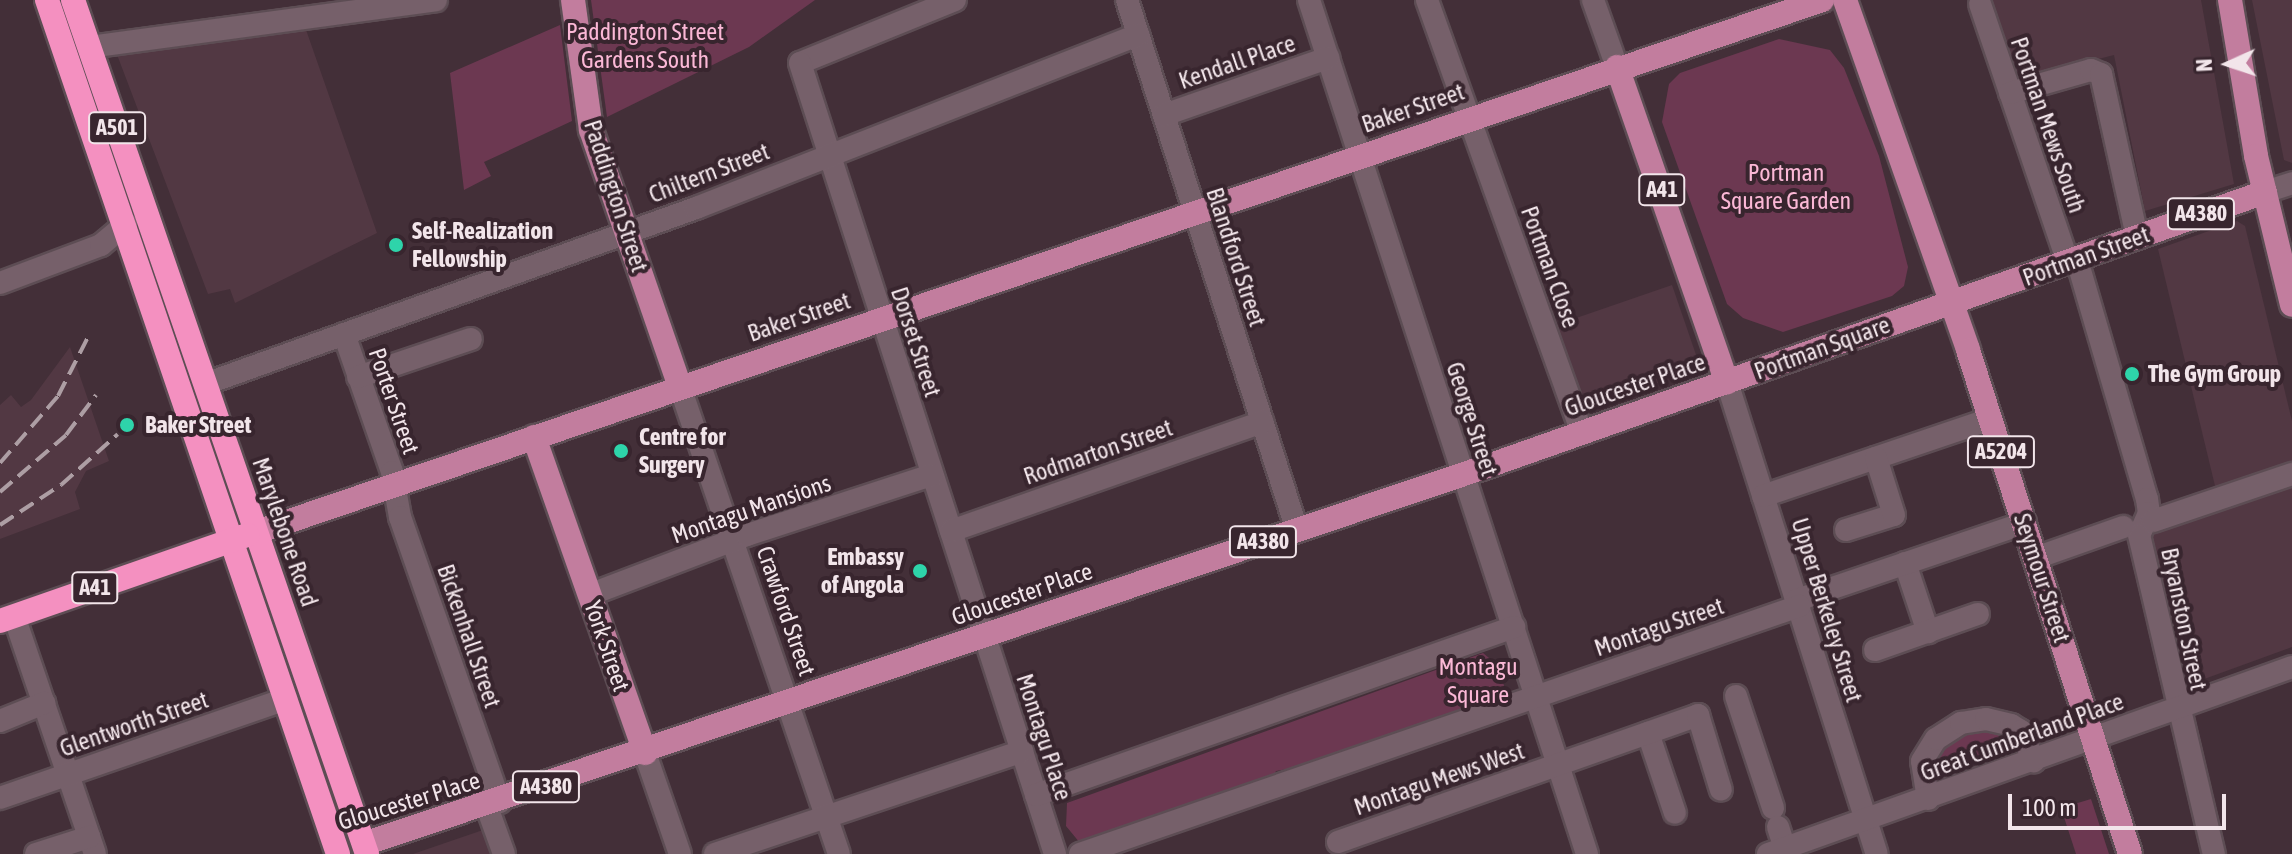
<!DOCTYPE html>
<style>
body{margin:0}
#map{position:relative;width:2292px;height:854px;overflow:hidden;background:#432f38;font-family:"Asap Condensed",sans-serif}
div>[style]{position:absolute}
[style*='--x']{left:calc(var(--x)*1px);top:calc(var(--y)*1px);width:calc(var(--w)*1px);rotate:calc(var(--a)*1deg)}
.built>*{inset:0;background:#523843;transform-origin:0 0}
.green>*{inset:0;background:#6c3851}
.roads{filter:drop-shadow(2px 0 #5d4d54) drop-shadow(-2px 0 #5d4d54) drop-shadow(0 2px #5d4d54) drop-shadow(0 -2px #5d4d54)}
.minor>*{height:22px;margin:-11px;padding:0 11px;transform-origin:11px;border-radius:11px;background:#76606a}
.major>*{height:24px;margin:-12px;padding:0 12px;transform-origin:12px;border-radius:12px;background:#c27d9e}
.highway>*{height:24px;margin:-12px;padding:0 12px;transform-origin:12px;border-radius:12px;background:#f490c0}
.rail>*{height:4px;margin-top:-2px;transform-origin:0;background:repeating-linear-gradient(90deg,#ad9ea4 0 16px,transparent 0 24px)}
.dots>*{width:22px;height:22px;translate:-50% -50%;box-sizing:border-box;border:4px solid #38252e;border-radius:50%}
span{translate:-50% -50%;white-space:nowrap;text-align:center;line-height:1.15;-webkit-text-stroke:8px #38252e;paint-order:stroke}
.shield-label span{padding:2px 6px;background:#38252e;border:2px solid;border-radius:6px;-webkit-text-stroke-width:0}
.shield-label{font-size:22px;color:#f2e5ea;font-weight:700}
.park-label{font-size:24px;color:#fbb8d6}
.street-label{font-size:24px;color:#f2e5ea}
.poi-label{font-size:24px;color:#f2e5ea;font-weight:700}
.left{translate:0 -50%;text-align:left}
.right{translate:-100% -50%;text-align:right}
.north{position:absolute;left:2188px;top:24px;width:80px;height:80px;-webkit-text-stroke:6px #38252e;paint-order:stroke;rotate:267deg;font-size:22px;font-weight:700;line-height:32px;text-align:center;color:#f2e5ea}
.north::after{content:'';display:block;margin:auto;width:28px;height:36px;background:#f2e5ea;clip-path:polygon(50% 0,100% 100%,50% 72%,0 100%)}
.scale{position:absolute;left:2008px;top:794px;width:218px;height:36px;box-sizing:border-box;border:4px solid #f2e5ea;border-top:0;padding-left:10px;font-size:24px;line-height:28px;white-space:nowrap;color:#f2e5ea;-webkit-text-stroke:6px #38252e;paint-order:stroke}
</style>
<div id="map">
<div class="built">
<div style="clip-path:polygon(1987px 0,2201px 0,2234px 184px,2145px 211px,2114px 55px,2016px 80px)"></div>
<div style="clip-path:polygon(2252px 0,2292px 0,2292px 163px,2284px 160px)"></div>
<div style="clip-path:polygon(304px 24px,377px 233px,235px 303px,230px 289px,208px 294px,116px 52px)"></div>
<div style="clip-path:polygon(2237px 221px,2245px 226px,2292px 421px,2292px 463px,2216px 490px,2158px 249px)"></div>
<div style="left:1672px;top:285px;width:88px;height:125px;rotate:71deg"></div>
<div style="clip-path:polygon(70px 347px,109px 461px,86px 471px,75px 492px,80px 509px,0 539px,0 405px,11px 395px,21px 407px,31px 400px)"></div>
<div style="clip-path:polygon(2292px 483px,2292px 647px,2185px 686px,2149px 535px)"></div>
<div style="clip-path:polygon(483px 830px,492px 854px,413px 854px)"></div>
</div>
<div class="green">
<div style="clip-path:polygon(591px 0,815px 0,749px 47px,607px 117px)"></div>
<div style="clip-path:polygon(560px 25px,572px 121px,484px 162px,491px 176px,464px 190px,450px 73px)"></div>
<div style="clip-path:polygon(1779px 39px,1830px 50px,1844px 68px,1879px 156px,1908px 267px,1904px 286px,1892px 296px,1783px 332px,1743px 318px,1727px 304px,1662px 122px,1669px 84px,1680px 73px)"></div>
<div style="clip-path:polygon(1483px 653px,1500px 667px,1504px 686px,1499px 700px,1304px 766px,1276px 771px,1273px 776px,1080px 843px,1066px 826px,1067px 803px)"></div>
<div style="clip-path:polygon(1996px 728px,2020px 743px,1931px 777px,1933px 756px,1956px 735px)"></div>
<div style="clip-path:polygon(2091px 799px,2109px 854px,2076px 854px,2061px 808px)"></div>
</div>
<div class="roads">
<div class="minor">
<div style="--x:955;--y:0;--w:167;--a:157.9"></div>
<div style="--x:800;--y:63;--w:831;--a:72.13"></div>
<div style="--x:1127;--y:0;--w:557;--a:72.22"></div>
<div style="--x:1309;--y:0;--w:898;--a:71.97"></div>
<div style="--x:1427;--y:0;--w:460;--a:70.3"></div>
<div style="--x:1593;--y:0;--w:71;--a:70.3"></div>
<div style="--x:1980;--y:4;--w:274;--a:71.2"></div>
<div style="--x:90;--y:47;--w:349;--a:-7.7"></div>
<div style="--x:2010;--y:93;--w:84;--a:-15.9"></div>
<div style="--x:2091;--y:70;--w:11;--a:22"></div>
<div style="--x:2101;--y:74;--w:167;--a:77.5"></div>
<div style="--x:1164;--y:115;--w:174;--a:-19.2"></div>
<div style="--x:2265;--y:192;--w:28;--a:-18"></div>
<div style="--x:2077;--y:260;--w:249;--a:73.7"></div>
<div style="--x:2147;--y:499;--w:14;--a:82"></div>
<div style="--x:2149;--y:513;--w:24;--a:114"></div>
<div style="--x:2139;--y:535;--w:328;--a:76.8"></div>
<div style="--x:0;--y:283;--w:108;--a:-20.6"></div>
<div style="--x:101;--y:245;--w:33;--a:-40"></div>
<div style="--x:344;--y:334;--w:146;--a:70.8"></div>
<div style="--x:392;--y:472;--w:46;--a:79.9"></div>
<div style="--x:400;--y:517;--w:302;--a:70.7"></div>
<div style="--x:358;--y:377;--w:119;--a:-18.6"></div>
<div style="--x:1727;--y:382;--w:495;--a:72.4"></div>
<div style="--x:205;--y:384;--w:522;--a:-19.72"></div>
<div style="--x:696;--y:208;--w:475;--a:-21.4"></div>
<div style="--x:680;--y:387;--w:493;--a:71.2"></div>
<div style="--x:1763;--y:496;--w:241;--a:-18.7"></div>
<div style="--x:2153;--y:521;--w:147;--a:-18.7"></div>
<div style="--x:1846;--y:530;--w:50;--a:-17.4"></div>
<div style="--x:1894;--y:515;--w:60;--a:-107.5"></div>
<div style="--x:951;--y:531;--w:330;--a:-19.3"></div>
<div style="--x:2044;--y:555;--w:84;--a:-19.5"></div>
<div style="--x:1905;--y:563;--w:73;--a:71.6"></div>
<div style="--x:589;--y:595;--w:169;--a:-20.8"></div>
<div style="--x:747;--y:535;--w:194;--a:-18"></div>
<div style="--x:1797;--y:600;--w:241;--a:-18.7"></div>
<div style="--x:14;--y:616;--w:251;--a:71.2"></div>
<div style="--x:1875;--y:650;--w:109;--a:-19.3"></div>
<div style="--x:1736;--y:696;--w:118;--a:71.7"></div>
<div style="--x:0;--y:721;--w:48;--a:-22.2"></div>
<div style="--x:1648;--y:733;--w:84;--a:71.4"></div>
<div style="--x:645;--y:753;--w:107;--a:70.9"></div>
<div style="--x:1036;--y:795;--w:507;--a:-19.36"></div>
<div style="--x:0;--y:798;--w:303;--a:-19.1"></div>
<div style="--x:1928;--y:799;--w:38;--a:-99"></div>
<div style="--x:1922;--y:761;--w:26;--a:-58"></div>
<div style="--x:1936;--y:739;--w:30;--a:-33"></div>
<div style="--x:1961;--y:723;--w:25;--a:-9"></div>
<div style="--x:1986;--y:719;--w:26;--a:13"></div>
<div style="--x:2011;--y:725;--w:12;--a:31"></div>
<div style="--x:2021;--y:731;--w:33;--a:67"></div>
<div style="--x:487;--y:807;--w:50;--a:70.1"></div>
<div style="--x:1778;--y:827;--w:28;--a:72"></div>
<div style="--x:1338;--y:842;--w:382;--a:-19.4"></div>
<div style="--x:1698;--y:715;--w:78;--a:73"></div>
<div style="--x:36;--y:854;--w:56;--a:-17.8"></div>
<div style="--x:715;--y:854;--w:324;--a:-18.5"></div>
<div style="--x:1080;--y:854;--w:761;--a:-19.03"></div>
<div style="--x:1768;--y:854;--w:556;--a:-19.64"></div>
</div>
<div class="major">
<div style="--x:573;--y:0;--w:131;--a:82.1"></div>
<div style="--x:591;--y:130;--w:272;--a:70.9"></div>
<div style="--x:1845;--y:0;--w:371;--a:70.6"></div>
<div style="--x:1968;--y:350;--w:529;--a:72.18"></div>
<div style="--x:2230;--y:0;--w:158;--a:80.5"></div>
<div style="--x:2256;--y:156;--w:153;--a:76.4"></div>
<div style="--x:1617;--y:67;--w:334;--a:70.8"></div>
<div style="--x:534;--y:437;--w:335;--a:70.6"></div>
<div style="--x:257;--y:532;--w:1653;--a:-18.77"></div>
<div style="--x:364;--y:844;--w:1183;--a:-18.59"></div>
<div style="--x:1485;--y:467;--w:827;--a:-19.42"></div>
</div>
<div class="highway">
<div style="--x:47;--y:0;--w:902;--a:71.18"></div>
<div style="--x:73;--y:0;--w:903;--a:71"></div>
<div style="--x:0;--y:621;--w:262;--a:-19.2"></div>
</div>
</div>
<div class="rail">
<div style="--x:0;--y:463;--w:89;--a:-49.1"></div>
<div style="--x:58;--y:396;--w:66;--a:-63"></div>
<div style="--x:0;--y:492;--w:87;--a:-40.8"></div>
<div style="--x:66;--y:435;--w:50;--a:-53.1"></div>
<div style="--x:0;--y:525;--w:73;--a:-33.3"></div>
<div style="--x:61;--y:485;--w:76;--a:-41.8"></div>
</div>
<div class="dots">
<div style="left:396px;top:245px;background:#2ed4aa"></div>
<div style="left:2132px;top:374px;background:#2ed4aa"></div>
<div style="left:127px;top:425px;background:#2ed4aa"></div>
<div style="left:621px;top:451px;background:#2ed4aa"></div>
<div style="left:920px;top:571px;background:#2ed4aa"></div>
</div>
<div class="shield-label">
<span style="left:117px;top:128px">A501</span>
<span style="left:1662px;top:190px">A41</span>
<span style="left:2201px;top:214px">A4380</span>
<span style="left:2001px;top:452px">A5204</span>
<span style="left:1263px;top:542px">A4380</span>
<span style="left:95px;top:588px">A41</span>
<span style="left:546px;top:787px">A4380</span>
</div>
<div class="park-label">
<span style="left:645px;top:46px">Paddington Street<br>Gardens South</span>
<span style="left:1786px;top:187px">Portman<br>Square Garden</span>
<span style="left:1478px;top:681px">Montagu<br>Square</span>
</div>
<div class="street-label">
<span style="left:1237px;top:62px;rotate:-19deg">Kendall Place</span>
<span style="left:1413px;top:108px;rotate:-19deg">Baker Street</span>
<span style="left:2048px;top:125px;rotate:71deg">Portman Mews South</span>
<span style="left:709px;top:173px;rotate:-21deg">Chiltern Street</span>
<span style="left:616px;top:196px;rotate:72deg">Paddington Street</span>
<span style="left:2086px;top:256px;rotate:-20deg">Portman Street</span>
<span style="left:1236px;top:257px;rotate:72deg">Blandford Street</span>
<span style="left:1550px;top:267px;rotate:70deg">Portman Close</span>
<span style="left:799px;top:317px;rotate:-19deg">Baker Street</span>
<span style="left:916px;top:342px;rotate:72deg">Dorset Street</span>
<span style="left:1822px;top:348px;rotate:-20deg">Portman Square</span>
<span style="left:1635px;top:385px;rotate:-19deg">Gloucester Place</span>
<span style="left:394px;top:401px;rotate:71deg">Porter Street</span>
<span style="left:1472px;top:419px;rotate:72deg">George Street</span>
<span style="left:1098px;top:452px;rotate:-19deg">Rodmarton Street</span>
<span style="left:751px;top:509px;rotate:-19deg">Montagu Mansions</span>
<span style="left:285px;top:532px;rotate:71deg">Marylebone Road</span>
<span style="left:2042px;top:578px;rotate:72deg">Seymour Street</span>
<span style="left:1022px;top:594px;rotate:-19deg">Gloucester Place</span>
<span style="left:1827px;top:610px;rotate:73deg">Upper Berkeley Street</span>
<span style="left:786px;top:611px;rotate:71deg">Crawford Street</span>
<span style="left:2184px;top:619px;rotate:78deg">Bryanston Street</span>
<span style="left:1659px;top:627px;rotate:-19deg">Montagu Street</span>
<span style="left:469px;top:636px;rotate:71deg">Bickenhall Street</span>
<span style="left:607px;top:646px;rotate:71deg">York Street</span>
<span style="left:134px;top:724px;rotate:-19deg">Glentworth Street</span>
<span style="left:1044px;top:737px;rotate:72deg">Montagu Place</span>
<span style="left:2022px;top:737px;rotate:-20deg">Great Cumberland Place</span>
<span style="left:1439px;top:779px;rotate:-19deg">Montagu Mews West</span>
<span style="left:409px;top:801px;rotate:-17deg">Gloucester Place</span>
</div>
<div class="poi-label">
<span class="left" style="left:412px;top:245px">Self-Realization<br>Fellowship</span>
<span class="left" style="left:2148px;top:374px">The Gym Group</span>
<span class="left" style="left:145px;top:425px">Baker Street</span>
<span class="left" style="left:639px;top:451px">Centre for<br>Surgery</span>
<span class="right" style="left:904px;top:571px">Embassy<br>of Angola</span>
</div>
<div class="north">N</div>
<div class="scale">100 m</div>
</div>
